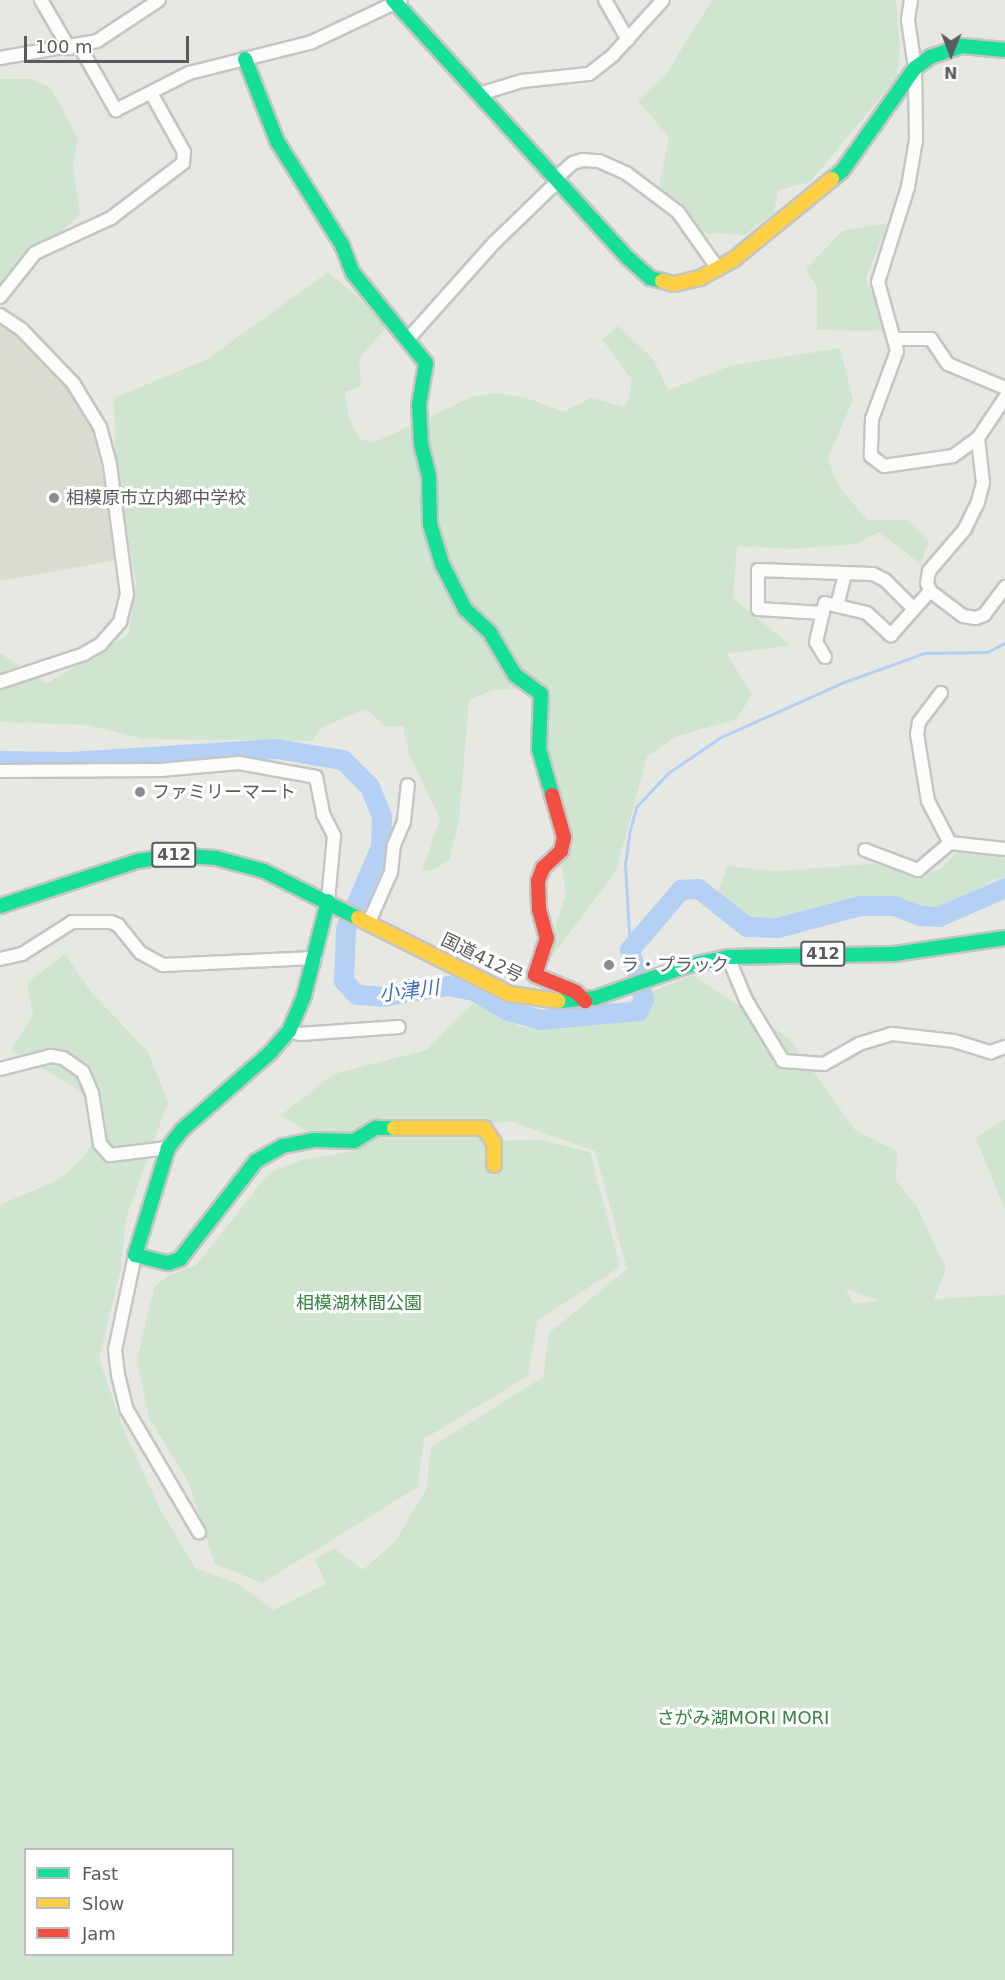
<!DOCTYPE html>
<meta charset="utf-8">
<style>
body{margin:0}
#map{position:relative;width:1005px;height:1980px;overflow:hidden;background:#e8e8e2;font-family:"DejaVu Sans","Noto Sans JP",sans-serif}
div>[style]{position:absolute}
[style*='--x']{left:calc(var(--x)*1px);top:calc(var(--y)*1px);width:calc(var(--w)*1px);rotate:calc(var(--a)*1deg)}
.education>*{inset:0;background:#dcdbd1}
.green>*{inset:0;background:#cfe5cf}
.stream>*{height:3px;margin:-1.5px;padding:0 1.5px;transform-origin:1.5px;border-radius:1.5px;background:#b4d1f5}
.river>*{height:20px;margin:-10px;padding:0 10px;transform-origin:10px;border-radius:10px;background:#b4d1f5}
.roads{filter:drop-shadow(2px 0 #c5c6c4) drop-shadow(-2px 0 #c5c6c4) drop-shadow(0 2px #c5c6c4) drop-shadow(0 -2px #c5c6c4)}
.street>*{height:12px;margin:-6px;padding:0 6px;transform-origin:6px;border-radius:6px;background:#fcfcfb}
.fast>*{height:14px;margin:-7px;padding:0 7px;transform-origin:7px;border-radius:7px;background:#16e098}
.slow>*{height:14px;margin:-7px;padding:0 7px;transform-origin:7px;border-radius:7px;background:#ffcf43}
.jam>*{height:14px;margin:-7px;padding:0 7px;transform-origin:7px;border-radius:7px;background:#f24e42}
.dots>*{width:16px;height:16px;translate:-50% -50%;box-sizing:border-box;border:3px solid #fff;border-radius:50%}
span{translate:-50% -50%;white-space:nowrap;text-align:center;line-height:1.15;-webkit-text-stroke:6px #fff;paint-order:stroke}
.shield-label span{padding:2px 4px;background:#fff;border:2px solid;border-radius:4px;-webkit-text-stroke-width:0}
.shield-label{font-size:16px;color:#585b60;font-weight:700}
.poi-label{font-size:18px;color:#585b60}
.left{translate:0 -50%;text-align:left}
.street-label{font-size:18px;color:#585b60}
.park-label{font-size:18px;color:#358242}
.water-label{font-size:20px;color:#416fbf;font-style:italic}
.legend{position:absolute;left:24px;top:1848px;width:210px;height:108px;box-sizing:border-box;background:#fff;border:2px solid #bcbdbf;margin:0;padding:8px 10px;list-style:none;font-size:18px;color:#585b60}
.legend li{display:flex;align-items:center;gap:12px;height:30px}
.legend b{width:30px;border:2px solid #bcbdbf}
.north{position:absolute;left:921px;top:24px;width:60px;height:60px;-webkit-text-stroke:4px #fff;paint-order:stroke;rotate:181deg;font-size:16px;font-weight:700;line-height:24px;text-align:center;color:#585b60}
.north::after{content:'';display:block;margin:auto;width:21px;height:27px;background:#585b60;clip-path:polygon(50% 0,100% 100%,50% 72%,0 100%)}
.scale{position:absolute;left:24px;top:36px;width:165px;height:27px;box-sizing:border-box;border:3px solid #585b60;border-top:0;padding-left:8px;font-size:18px;line-height:21px;white-space:nowrap;color:#585b60;-webkit-text-stroke:4px #fff;paint-order:stroke}
</style>
<div id="map">
<div class="education">
<div style="clip-path:polygon(0 319px,76px 389px,97px 436px,117px 560px,0 581px)"></div>
</div>
<div class="green">
<div style="clip-path:polygon(712px 0,896px 0,900px 50px,896px 79px,810px 182px,778px 190px,774px 213px,745px 235px,706px 233px,656px 202px,669px 137px,638px 101px,665px 76px)"></div>
<div style="clip-path:polygon(0 79px,31px 79px,51px 88px,78px 139px,73px 164px,80px 214px,0 291px)"></div>
<div style="clip-path:polygon(888px 223px,866px 278px,887px 331px,817px 330px,817px 286px,806px 269px,842px 231px)"></div>
<div style="clip-path:polygon(328px 272px,389px 324px,359px 359px,361px 387px,345px 392px,349px 419px,360px 439px,373px 443px,472px 397px,496px 393px,527px 398px,564px 412px,590px 398px,626px 407px,632px 380px,602px 339px,618px 326px,654px 360px,668px 390px,730px 366px,840px 348px,853px 400px,828px 458px,837px 484px,867px 520px,907px 520px,929px 541px,921px 564px,879px 532px,856px 544px,792px 549px,737px 546px,733px 598px,790px 645px,727px 654px,752px 694px,737px 719px,674px 737px,647px 757px,616px 871px,542px 970px,566px 893px,532px 688px,492px 690px,469px 700px,459px 820px,450px 858px,436px 869px,422px 871px,440px 819px,409px 754px,403px 726px,385px 726px,366px 709px,320px 728px,312px 741px,143px 739px,89px 725px,0 722px,0 653px,46px 684px,129px 634px,136px 583px,116px 473px,114px 398px,206px 360px)"></div>
<div style="clip-path:polygon(962px 847px,1005px 851px,1005px 877px,993px 880px,953px 904px,925px 908px,879px 899px,832px 907px,786px 923px,747px 922px,717px 896px,727px 866px,776px 871px,885px 863px,916px 876px,941px 869px)"></div>
<div style="clip-path:polygon(evenodd,65px 954px,91px 992px,148px 1052px,168px 1102px,126px 1218px,121px 1268px,99px 1358px,122px 1426px,161px 1511px,195px 1568px,236px 1583px,274px 1610px,326px 1584px,315px 1560px,334px 1548px,363px 1570px,395px 1541px,426px 1490px,431px 1447px,543px 1377px,549px 1333px,627px 1269px,595px 1151px,513px 1122px,375px 1126px,356px 1138px,306px 1131px,281px 1115px,334px 1074px,426px 1050px,475px 1002px,520px 1027px,562px 1029px,692px 975px,790px 1039px,855px 1130px,897px 1151px,896px 1181px,916px 1205px,946px 1269px,934px 1299px,1005px 1295px,1005px 1980px,0 1980px,0 1205px,60px 1179px,84px 1156px,105px 1125px,79px 1090px,11px 1050px,33px 1015px,27px 983px,65px 954px,846px 1289px,847px 1289px,882px 1301px,853px 1303px,846px 1289px,65px 954px,26px 1850px,232px 1850px,232px 1954px,26px 1954px,26px 1850px)"></div>
<div style="clip-path:polygon(1005px 1119px,1005px 1210px,976px 1138px)"></div>
<div style="clip-path:polygon(377px 1131px,475px 1132px,487px 1141px,541px 1140px,590px 1152px,620px 1267px,537px 1321px,528px 1376px,424px 1439px,418px 1487px,262px 1583px,215px 1564px,189px 1483px,149px 1418px,137px 1360px,147px 1317px,155px 1286px,168px 1276px,197px 1264px,269px 1173px,301px 1160px,349px 1152px)"></div>
</div>
<div class="stream">
<div style="--x:630;--y:950;--w:86;--a:-93.3"></div>
<div style="--x:625;--y:864;--w:34;--a:-82"></div>
<div style="--x:630;--y:830;--w:24;--a:-75"></div>
<div style="--x:636;--y:807;--w:47;--a:-46.7"></div>
<div style="--x:668;--y:773;--w:64;--a:-34.2"></div>
<div style="--x:721;--y:737;--w:135;--a:-24.1"></div>
<div style="--x:844;--y:682;--w:85;--a:-19.9"></div>
<div style="--x:924;--y:653;--w:63;--a:-0.9"></div>
<div style="--x:987;--y:652;--w:20;--a:-27"></div>
</div>
<div class="river">
<div style="--x:0;--y:761;--w:71;--a:0.8"></div>
<div style="--x:71;--y:762;--w:206;--a:-3.6"></div>
<div style="--x:277;--y:749;--w:67;--a:9.5"></div>
<div style="--x:343;--y:760;--w:38;--a:45"></div>
<div style="--x:370;--y:787;--w:32;--a:68"></div>
<div style="--x:382;--y:817;--w:30;--a:92"></div>
<div style="--x:381;--y:847;--w:89;--a:113.1"></div>
<div style="--x:346;--y:929;--w:52;--a:92.2"></div>
<div style="--x:344;--y:981;--w:19;--a:47"></div>
<div style="--x:357;--y:995;--w:26;--a:4"></div>
<div style="--x:383;--y:997;--w:66;--a:-9.6"></div>
<div style="--x:448;--y:986;--w:26;--a:11"></div>
<div style="--x:474;--y:991;--w:39;--a:30"></div>
<div style="--x:508;--y:1011;--w:34;--a:15"></div>
<div style="--x:541;--y:1020;--w:98;--a:-5.2"></div>
<div style="--x:639;--y:1011;--w:13;--a:-67"></div>
<div style="--x:644;--y:999;--w:51;--a:-105.9"></div>
<div style="--x:630;--y:950;--w:79;--a:-49.6"></div>
<div style="--x:681;--y:890;--w:18;--a:-3"></div>
<div style="--x:699;--y:889;--w:61;--a:38.4"></div>
<div style="--x:747;--y:927;--w:31;--a:2"></div>
<div style="--x:778;--y:928;--w:85;--a:-15"></div>
<div style="--x:860;--y:906;--w:34;--a:0"></div>
<div style="--x:894;--y:906;--w:28;--a:21"></div>
<div style="--x:920;--y:916;--w:19;--a:3"></div>
<div style="--x:939;--y:917;--w:72;--a:-23.7"></div>
</div>
<div class="roads">
<div class="street">
<div style="--x:41;--y:0;--w:56;--a:59.7"></div>
<div style="--x:605;--y:0;--w:46;--a:60.1"></div>
<div style="--x:911;--y:0;--w:20;--a:99"></div>
<div style="--x:908;--y:20;--w:49;--a:81.7"></div>
<div style="--x:915;--y:68;--w:72;--a:89.2"></div>
<div style="--x:916;--y:140;--w:48;--a:99.7"></div>
<div style="--x:908;--y:187;--w:100;--a:107.5"></div>
<div style="--x:878;--y:282;--w:72;--a:74.6"></div>
<div style="--x:897;--y:351;--w:72;--a:110.2"></div>
<div style="--x:872;--y:419;--w:37;--a:92"></div>
<div style="--x:871;--y:456;--w:16;--a:38"></div>
<div style="--x:884;--y:466;--w:70;--a:-8.2"></div>
<div style="--x:953;--y:456;--w:31;--a:-36"></div>
<div style="--x:978;--y:438;--w:48;--a:-56"></div>
<div style="--x:80;--y:47;--w:73;--a:60.3"></div>
<div style="--x:116;--y:110;--w:82;--a:-26.9"></div>
<div style="--x:189;--y:73;--w:127;--a:-14.1"></div>
<div style="--x:312;--y:42;--w:98;--a:-25.3"></div>
<div style="--x:0;--y:58;--w:98;--a:-9.9"></div>
<div style="--x:97;--y:41;--w:74;--a:-33.5"></div>
<div style="--x:479;--y:94;--w:45;--a:-16.8"></div>
<div style="--x:522;--y:81;--w:67;--a:-6"></div>
<div style="--x:589;--y:74;--w:31;--a:-38"></div>
<div style="--x:613;--y:55;--w:74;--a:-47.7"></div>
<div style="--x:555;--y:179;--w:24;--a:-42"></div>
<div style="--x:573;--y:163;--w:10;--a:-17"></div>
<div style="--x:583;--y:160;--w:16;--a:4"></div>
<div style="--x:599;--y:161;--w:30;--a:24"></div>
<div style="--x:626;--y:173;--w:65;--a:36.9"></div>
<div style="--x:678;--y:212;--w:70;--a:54.9"></div>
<div style="--x:0;--y:297;--w:56;--a:-51.5"></div>
<div style="--x:35;--y:253;--w:84;--a:-24.7"></div>
<div style="--x:111;--y:218;--w:91;--a:-37.4"></div>
<div style="--x:183;--y:163;--w:11;--a:-85"></div>
<div style="--x:184;--y:152;--w:68;--a:-119.2"></div>
<div style="--x:0;--y:315;--w:27;--a:34"></div>
<div style="--x:22;--y:330;--w:74;--a:46.1"></div>
<div style="--x:73;--y:383;--w:52;--a:58.5"></div>
<div style="--x:100;--y:427;--w:39;--a:75"></div>
<div style="--x:110;--y:465;--w:130;--a:82.5"></div>
<div style="--x:127;--y:594;--w:29;--a:104"></div>
<div style="--x:120;--y:622;--w:29;--a:131"></div>
<div style="--x:101;--y:644;--w:20;--a:150"></div>
<div style="--x:84;--y:654;--w:89;--a:161.6"></div>
<div style="--x:409;--y:338;--w:127;--a:-48.2"></div>
<div style="--x:494;--y:243;--w:89;--a:-44.1"></div>
<div style="--x:896;--y:339;--w:35;--a:0"></div>
<div style="--x:931;--y:339;--w:30;--a:56"></div>
<div style="--x:948;--y:364;--w:62;--a:22.8"></div>
<div style="--x:978;--y:438;--w:45;--a:83.7"></div>
<div style="--x:983;--y:483;--w:20;--a:105"></div>
<div style="--x:978;--y:502;--w:30;--a:116"></div>
<div style="--x:965;--y:529;--w:55;--a:130.6"></div>
<div style="--x:929;--y:571;--w:12;--a:99"></div>
<div style="--x:927;--y:583;--w:9;--a:69"></div>
<div style="--x:930;--y:591;--w:41;--a:37.1"></div>
<div style="--x:963;--y:616;--w:13;--a:9"></div>
<div style="--x:976;--y:618;--w:9;--a:-21"></div>
<div style="--x:984;--y:615;--w:35;--a:-53"></div>
<div style="--x:837;--y:606;--w:34;--a:-76"></div>
<div style="--x:823;--y:613;--w:65;--a:-176.5"></div>
<div style="--x:758;--y:609;--w:39;--a:-90"></div>
<div style="--x:758;--y:570;--w:115;--a:2"></div>
<div style="--x:873;--y:574;--w:13;--a:27"></div>
<div style="--x:885;--y:580;--w:41;--a:45"></div>
<div style="--x:825;--y:657;--w:17;--a:-121"></div>
<div style="--x:816;--y:642;--w:40;--a:-77"></div>
<div style="--x:825;--y:603;--w:43;--a:13.4"></div>
<div style="--x:867;--y:613;--w:33;--a:43"></div>
<div style="--x:891;--y:635;--w:59;--a:-48.4"></div>
<div style="--x:941;--y:693;--w:36;--a:127"></div>
<div style="--x:919;--y:722;--w:12;--a:99"></div>
<div style="--x:917;--y:734;--w:68;--a:80.7"></div>
<div style="--x:928;--y:801;--w:47;--a:62.4"></div>
<div style="--x:0;--y:771;--w:160;--a:-0.4"></div>
<div style="--x:160;--y:770;--w:79;--a:-5.1"></div>
<div style="--x:239;--y:763;--w:78;--a:10.3"></div>
<div style="--x:316;--y:777;--w:38;--a:79"></div>
<div style="--x:323;--y:814;--w:25;--a:63"></div>
<div style="--x:334;--y:836;--w:65;--a:95.3"></div>
<div style="--x:865;--y:850;--w:57;--a:20.7"></div>
<div style="--x:918;--y:870;--w:42;--a:-40.2"></div>
<div style="--x:950;--y:843;--w:55;--a:6.2"></div>
<div style="--x:369;--y:922;--w:55;--a:-66.3"></div>
<div style="--x:391;--y:872;--w:27;--a:-84"></div>
<div style="--x:394;--y:845;--w:26;--a:-67"></div>
<div style="--x:404;--y:821;--w:36;--a:-84"></div>
<div style="--x:728;--y:957;--w:47;--a:67.3"></div>
<div style="--x:746;--y:1000;--w:71;--a:58.8"></div>
<div style="--x:783;--y:1061;--w:41;--a:4.2"></div>
<div style="--x:824;--y:1064;--w:40;--a:-29.7"></div>
<div style="--x:859;--y:1044;--w:34;--a:-17"></div>
<div style="--x:892;--y:1034;--w:62;--a:6.4"></div>
<div style="--x:954;--y:1041;--w:39;--a:17"></div>
<div style="--x:991;--y:1052;--w:15;--a:-20"></div>
<div style="--x:0;--y:959;--w:23;--a:-13"></div>
<div style="--x:22;--y:954;--w:59;--a:-32.6"></div>
<div style="--x:72;--y:922;--w:39;--a:0"></div>
<div style="--x:111;--y:922;--w:8;--a:23"></div>
<div style="--x:118;--y:925;--w:36;--a:51"></div>
<div style="--x:141;--y:953;--w:25;--a:29"></div>
<div style="--x:163;--y:965;--w:152;--a:-2.6"></div>
<div style="--x:289;--y:1031;--w:11;--a:15"></div>
<div style="--x:300;--y:1034;--w:99;--a:-4"></div>
<div style="--x:0;--y:1069;--w:53;--a:-14.3"></div>
<div style="--x:51;--y:1056;--w:12;--a:9"></div>
<div style="--x:63;--y:1058;--w:24;--a:35"></div>
<div style="--x:83;--y:1072;--w:23;--a:67"></div>
<div style="--x:92;--y:1093;--w:52;--a:81.1"></div>
<div style="--x:100;--y:1144;--w:15;--a:48"></div>
<div style="--x:110;--y:1155;--w:58;--a:-6.9"></div>
<div style="--x:135;--y:1255;--w:97;--a:101.9"></div>
<div style="--x:115;--y:1350;--w:25;--a:83"></div>
<div style="--x:118;--y:1375;--w:36;--a:76"></div>
<div style="--x:127;--y:1410;--w:142;--a:59.5"></div>
</div>
<div class="fast">
<div style="--x:393;--y:0;--w:349;--a:47.7"></div>
<div style="--x:628;--y:258;--w:30;--a:42"></div>
<div style="--x:650;--y:278;--w:12;--a:14"></div>
<div style="--x:245;--y:59;--w:88;--a:68.7"></div>
<div style="--x:277;--y:141;--w:123;--a:58"></div>
<div style="--x:342;--y:245;--w:30;--a:69"></div>
<div style="--x:353;--y:273;--w:116;--a:51"></div>
<div style="--x:426;--y:363;--w:43;--a:99.5"></div>
<div style="--x:419;--y:405;--w:39;--a:87"></div>
<div style="--x:421;--y:444;--w:33;--a:76"></div>
<div style="--x:429;--y:476;--w:48;--a:88.8"></div>
<div style="--x:430;--y:524;--w:42;--a:73.3"></div>
<div style="--x:442;--y:564;--w:51;--a:62.9"></div>
<div style="--x:465;--y:609;--w:33;--a:43"></div>
<div style="--x:489;--y:631;--w:51;--a:59.4"></div>
<div style="--x:515;--y:675;--w:32;--a:36"></div>
<div style="--x:541;--y:694;--w:55;--a:92.1"></div>
<div style="--x:539;--y:749;--w:48;--a:74.2"></div>
<div style="--x:832;--y:179;--w:13;--a:-39"></div>
<div style="--x:842;--y:171;--w:126;--a:-54.7"></div>
<div style="--x:915;--y:68;--w:19;--a:-36"></div>
<div style="--x:930;--y:57;--w:34;--a:-19"></div>
<div style="--x:962;--y:46;--w:43;--a:5.3"></div>
<div style="--x:328;--y:901;--w:98;--a:104.2"></div>
<div style="--x:304;--y:996;--w:38;--a:113"></div>
<div style="--x:289;--y:1031;--w:28;--a:131"></div>
<div style="--x:271;--y:1052;--w:118;--a:138.8"></div>
<div style="--x:182;--y:1130;--w:23;--a:128"></div>
<div style="--x:168;--y:1148;--w:112;--a:107.1"></div>
<div style="--x:135;--y:1255;--w:34;--a:14"></div>
<div style="--x:168;--y:1263;--w:13;--a:-18"></div>
<div style="--x:180;--y:1259;--w:124;--a:-52.2"></div>
<div style="--x:256;--y:1161;--w:31;--a:-29"></div>
<div style="--x:283;--y:1146;--w:32;--a:-11"></div>
<div style="--x:314;--y:1140;--w:40;--a:1.4"></div>
<div style="--x:354;--y:1141;--w:26;--a:-31"></div>
<div style="--x:376;--y:1128;--w:18;--a:0"></div>
<div style="--x:0;--y:906;--w:145;--a:-18.1"></div>
<div style="--x:138;--y:861;--w:36;--a:-9"></div>
<div style="--x:174;--y:855;--w:42;--a:4.1"></div>
<div style="--x:216;--y:858;--w:50;--a:15.2"></div>
<div style="--x:264;--y:871;--w:105;--a:26.6"></div>
<div style="--x:559;--y:1001;--w:36;--a:-5"></div>
<div style="--x:595;--y:998;--w:97;--a:-19.2"></div>
<div style="--x:687;--y:966;--w:42;--a:-12.4"></div>
<div style="--x:728;--y:957;--w:166;--a:-1"></div>
<div style="--x:894;--y:954;--w:112;--a:-8.2"></div>
</div>
<div class="slow">
<div style="--x:662;--y:281;--w:12;--a:14"></div>
<div style="--x:674;--y:284;--w:27;--a:-13"></div>
<div style="--x:700;--y:278;--w:38;--a:-29"></div>
<div style="--x:733;--y:260;--w:128;--a:-39.3"></div>
<div style="--x:358;--y:918;--w:170;--a:26.6"></div>
<div style="--x:510;--y:994;--w:49;--a:8.1"></div>
<div style="--x:394;--y:1128;--w:90;--a:0"></div>
<div style="--x:484;--y:1128;--w:18;--a:56"></div>
<div style="--x:494;--y:1143;--w:22;--a:90"></div>
</div>
<div class="jam">
<div style="--x:552;--y:795;--w:44;--a:74.1"></div>
<div style="--x:564;--y:837;--w:14;--a:102"></div>
<div style="--x:561;--y:851;--w:25;--a:137"></div>
<div style="--x:543;--y:868;--w:14;--a:111"></div>
<div style="--x:538;--y:881;--w:28;--a:88"></div>
<div style="--x:539;--y:909;--w:30;--a:75"></div>
<div style="--x:547;--y:938;--w:39;--a:108"></div>
<div style="--x:535;--y:975;--w:44;--a:22.5"></div>
<div style="--x:576;--y:992;--w:13;--a:45"></div>
</div>
</div>
<div class="dots">
<div style="left:54px;top:498px;background:#8a8c8e"></div>
<div style="left:140px;top:792px;background:#8a8c8e"></div>
<div style="left:609px;top:965px;background:#8a8c8e"></div>
</div>
<div class="shield-label">
<span style="left:174px;top:855px">412</span>
<span style="left:823px;top:954px">412</span>
</div>
<div class="poi-label">
<span class="left" style="left:66px;top:498px">相模原市立内郷中学校</span>
<span class="left" style="left:152px;top:792px">ファミリーマート</span>
<span class="left" style="left:621px;top:965px">ラ・プラック</span>
</div>
<div class="street-label">
<span style="left:482px;top:958px;rotate:26deg">国道412号</span>
</div>
<div class="park-label">
<span style="left:359px;top:1303px">相模湖林間公園</span>
<span style="left:743px;top:1718px">さがみ湖MORI MORI</span>
</div>
<div class="water-label">
<span style="left:409px;top:991px;rotate:-7deg">小津川</span>
</div>
<ul class="legend">
<li><b style="height:8px;background:#16e098"></b>Fast</li>
<li><b style="height:8px;background:#ffcf43"></b>Slow</li>
<li><b style="height:8px;background:#f24e42"></b>Jam</li>
</ul>
<div class="north">N</div>
<div class="scale">100 m</div>
</div>
